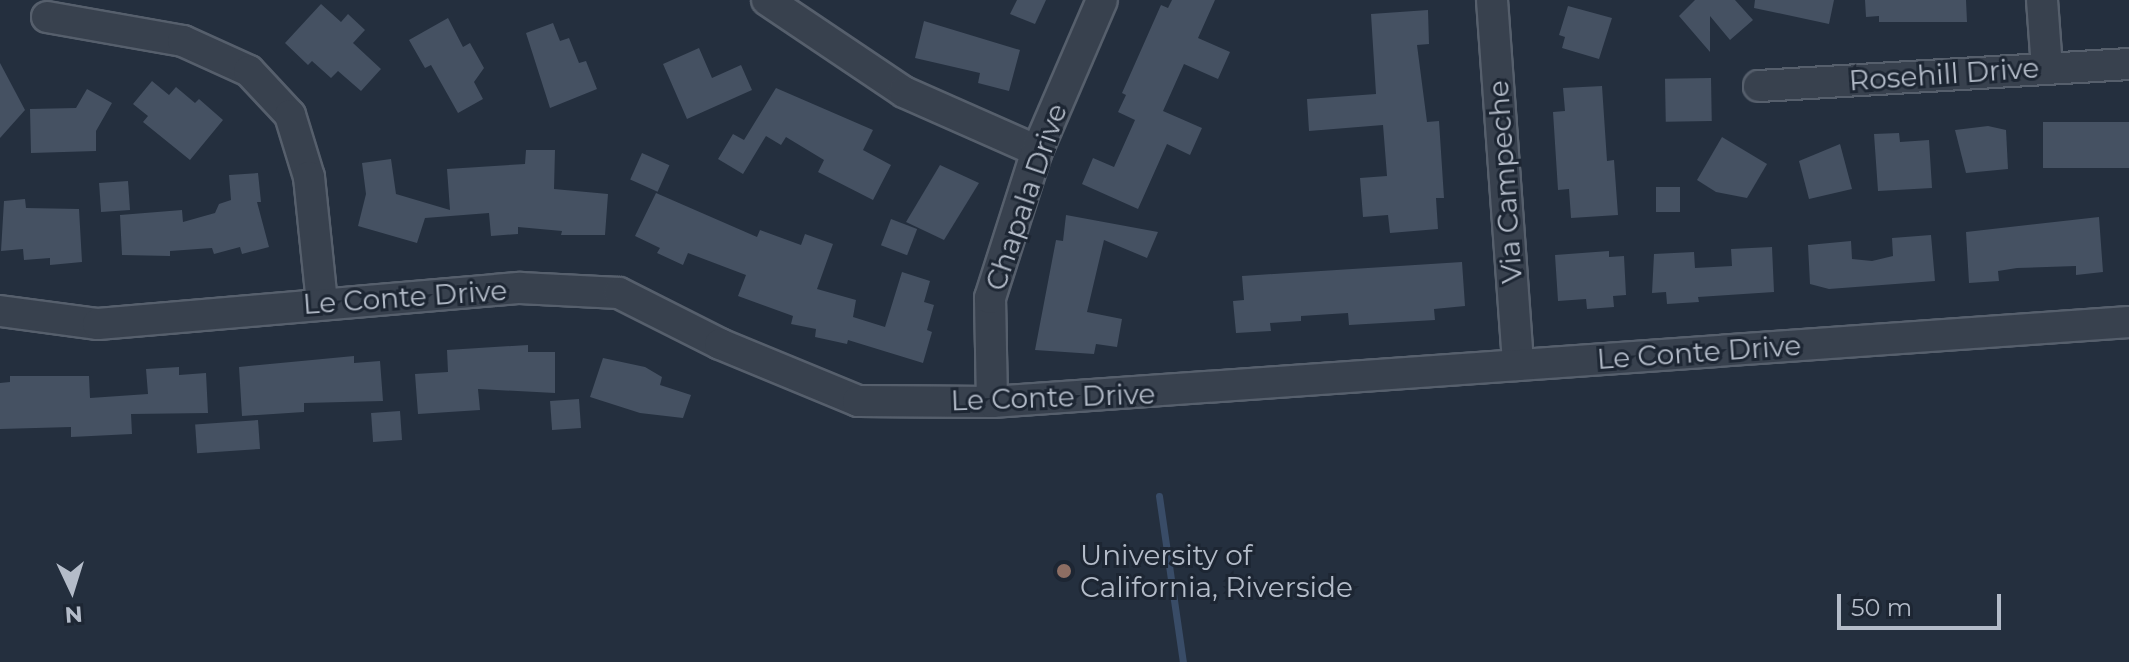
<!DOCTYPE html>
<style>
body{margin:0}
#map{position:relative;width:2129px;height:662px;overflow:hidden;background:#242f3e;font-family:Montserrat,sans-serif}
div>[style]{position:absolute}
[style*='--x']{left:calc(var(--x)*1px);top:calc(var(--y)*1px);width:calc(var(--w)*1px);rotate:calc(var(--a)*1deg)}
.stream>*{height:7px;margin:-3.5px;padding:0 3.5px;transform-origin:3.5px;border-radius:3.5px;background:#394c67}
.building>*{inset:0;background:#455162;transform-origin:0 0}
.roads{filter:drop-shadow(2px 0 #565f6c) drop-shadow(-2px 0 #565f6c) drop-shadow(0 2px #565f6c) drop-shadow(0 -2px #565f6c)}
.minor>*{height:30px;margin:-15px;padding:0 15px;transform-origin:15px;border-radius:15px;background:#38414e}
.dots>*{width:22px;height:22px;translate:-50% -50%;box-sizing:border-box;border:4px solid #1d2633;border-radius:50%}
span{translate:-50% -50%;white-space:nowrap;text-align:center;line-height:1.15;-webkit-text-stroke:6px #1d2633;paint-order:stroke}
.street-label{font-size:28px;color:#b4bcc9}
.poi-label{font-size:28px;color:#b4bcc9}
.left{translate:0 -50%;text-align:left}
.north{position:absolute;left:32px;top:550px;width:80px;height:80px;-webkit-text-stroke:6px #1d2633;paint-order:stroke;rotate:176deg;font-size:22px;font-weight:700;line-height:32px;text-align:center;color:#b4bcc9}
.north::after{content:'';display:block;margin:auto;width:28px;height:36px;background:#b4bcc9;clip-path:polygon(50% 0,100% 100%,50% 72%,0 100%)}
.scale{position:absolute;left:1837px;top:594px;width:164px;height:36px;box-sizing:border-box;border:4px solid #b4bcc9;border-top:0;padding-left:10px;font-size:24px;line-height:28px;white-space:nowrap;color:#b4bcc9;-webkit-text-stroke:6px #1d2633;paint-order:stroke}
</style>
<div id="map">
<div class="stream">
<div style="--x:1159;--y:496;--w:168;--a:81.8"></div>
</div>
<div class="building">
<div style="clip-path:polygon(1017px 0,1046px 0,1035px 24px,1010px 14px)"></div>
<div style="clip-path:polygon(1172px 0,1215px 0,1198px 38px,1230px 52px,1218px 79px,1184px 64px,1163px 111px,1202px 128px,1190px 155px,1167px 144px,1138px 209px,1082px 184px,1093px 158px,1114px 167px,1135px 120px,1118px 112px,1126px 95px,1122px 93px,1161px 5px,1168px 8px)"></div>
<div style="clip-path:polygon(1695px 0,1735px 0,1753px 20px,1730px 40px,1710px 16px,1710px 52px,1679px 16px)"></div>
<div style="clip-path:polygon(1755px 0,1834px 0,1829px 24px,1754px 8px)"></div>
<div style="clip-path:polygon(1865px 0,1966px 0,1967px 22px,1879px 22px,1879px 16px,1866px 17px)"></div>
<div style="clip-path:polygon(321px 4px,341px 22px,348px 14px,365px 30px,353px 43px,381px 69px,361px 91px,338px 71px,331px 78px,312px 61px,308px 65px,285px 43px)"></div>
<div style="clip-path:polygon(1568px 6px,1612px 18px,1599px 59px,1562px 48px,1565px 37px,1559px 35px)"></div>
<div style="clip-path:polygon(1428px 10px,1429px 44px,1417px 45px,1427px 122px,1439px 121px,1444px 198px,1436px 198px,1438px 229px,1390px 233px,1388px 215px,1363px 217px,1360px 178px,1387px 176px,1383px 125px,1309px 131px,1307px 99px,1376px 94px,1371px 14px)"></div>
<div style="clip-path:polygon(448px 18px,463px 47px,470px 43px,484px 68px,474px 82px,483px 99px,458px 113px,431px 65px,425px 68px,409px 40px)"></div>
<div style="clip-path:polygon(924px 21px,1020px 50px,1009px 91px,978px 83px,980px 73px,915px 58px)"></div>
<div style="clip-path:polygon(553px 23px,560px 41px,569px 38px,579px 63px,586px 61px,597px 89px,550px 108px,526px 33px)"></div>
<div style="clip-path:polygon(699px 48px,712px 78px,741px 65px,752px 90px,687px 119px,663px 64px)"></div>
<div style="clip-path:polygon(0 63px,25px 110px,0 138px)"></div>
<div style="left:1711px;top:78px;width:43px;height:46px;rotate:89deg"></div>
<div style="clip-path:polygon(152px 81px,169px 95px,176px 87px,195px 103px,199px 99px,223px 120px,190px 160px,143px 122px,148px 116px,133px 104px)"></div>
<div style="clip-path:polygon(1602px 86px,1607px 161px,1614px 160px,1618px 215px,1571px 218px,1569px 189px,1558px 190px,1553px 112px,1565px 111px,1563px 88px)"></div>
<div style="clip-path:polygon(776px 88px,873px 130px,863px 150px,891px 165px,873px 200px,818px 172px,824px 160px,786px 137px,781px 145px,766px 136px,743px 174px,718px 159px,733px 134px,744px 140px)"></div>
<div style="clip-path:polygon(87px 89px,112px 103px,96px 131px,96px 151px,31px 153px,30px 109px,76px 108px)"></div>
<div style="left:2129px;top:122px;width:46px;height:86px;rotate:90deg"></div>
<div style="clip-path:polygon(1988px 126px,2006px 130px,2008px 169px,1966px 173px,1955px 130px)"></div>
<div style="clip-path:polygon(1899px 133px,1900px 142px,1929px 140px,1932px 188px,1878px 191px,1874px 134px)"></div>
<div style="clip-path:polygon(1722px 137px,1767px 164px,1747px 198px,1716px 192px,1697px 180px)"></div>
<div style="clip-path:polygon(1840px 144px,1852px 189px,1809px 199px,1799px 161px)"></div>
<div style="clip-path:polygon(526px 150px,555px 150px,554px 189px,608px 194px,605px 235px,561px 235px,562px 231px,518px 227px,518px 234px,491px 236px,489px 213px,425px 218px,417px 243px,358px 226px,366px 194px,362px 163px,391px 159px,396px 194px,450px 210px,447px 169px,525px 164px)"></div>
<div style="left:642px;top:153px;width:30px;height:29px;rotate:24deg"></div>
<div style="clip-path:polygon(940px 165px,979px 183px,944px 240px,906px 222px)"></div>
<div style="clip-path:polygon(258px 173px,261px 202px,257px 202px,269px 247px,242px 254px,240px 247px,214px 254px,212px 248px,170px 251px,170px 256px,122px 255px,120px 215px,182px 210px,183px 222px,215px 213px,219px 204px,231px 200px,229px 175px)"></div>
<div style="left:128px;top:181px;width:29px;height:29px;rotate:86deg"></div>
<div style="left:1656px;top:187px;width:24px;height:25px"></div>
<div style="clip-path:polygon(656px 193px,757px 237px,760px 230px,801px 245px,805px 234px,833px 244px,817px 289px,856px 300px,853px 317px,885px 327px,902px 272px,930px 281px,924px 302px,934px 305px,927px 330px,932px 332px,923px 363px,848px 340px,847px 344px,815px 337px,816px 329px,791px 324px,793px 316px,738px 296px,746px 275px,688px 253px,683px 265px,657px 253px,660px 248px,635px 236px)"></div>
<div style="clip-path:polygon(25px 199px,26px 208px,79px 209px,82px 262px,50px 265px,50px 258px,24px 260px,23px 249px,1px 251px,4px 201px)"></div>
<div style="clip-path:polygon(1066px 215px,1158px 232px,1147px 258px,1104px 240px,1087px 312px,1122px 319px,1117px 347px,1096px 344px,1094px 354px,1035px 350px,1056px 240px,1063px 241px)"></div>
<div style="clip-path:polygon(2099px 217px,2103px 272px,2076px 275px,2076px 266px,2017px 268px,1998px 271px,1999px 281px,1969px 283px,1966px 232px)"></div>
<div style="left:891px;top:219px;width:28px;height:28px;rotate:21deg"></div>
<div style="clip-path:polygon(1931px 235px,1935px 281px,1829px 289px,1810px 284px,1808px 245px,1851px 241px,1852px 259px,1872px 261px,1893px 256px,1892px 238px)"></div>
<div style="clip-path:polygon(1772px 247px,1774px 292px,1698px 297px,1699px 302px,1667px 304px,1666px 292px,1652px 293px,1654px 254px,1694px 252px,1695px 268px,1732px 266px,1731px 249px)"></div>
<div style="clip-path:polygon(1609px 251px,1609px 257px,1624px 256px,1626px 295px,1613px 296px,1614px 307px,1587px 309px,1586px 299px,1558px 301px,1555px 255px)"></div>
<div style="clip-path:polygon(1462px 262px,1465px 306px,1434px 309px,1435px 320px,1349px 325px,1348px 313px,1301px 316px,1301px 321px,1270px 323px,1271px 331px,1236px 333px,1233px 301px,1244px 300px,1242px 276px)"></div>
<div style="clip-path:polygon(528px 345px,528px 352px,555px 352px,555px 393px,478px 389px,480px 410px,418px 414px,415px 374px,448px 372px,447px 350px)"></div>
<div style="clip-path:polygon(354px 356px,354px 363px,380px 361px,383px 401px,304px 403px,304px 412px,242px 416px,239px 367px)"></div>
<div style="clip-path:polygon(603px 358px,645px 367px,662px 377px,660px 385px,691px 395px,683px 418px,640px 413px,590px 397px)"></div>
<div style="clip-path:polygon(179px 367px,179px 375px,206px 373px,208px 413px,131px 414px,132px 434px,71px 437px,71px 427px,0 429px,0 383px,10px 382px,10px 376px,89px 376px,90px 398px,148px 394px,146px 369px)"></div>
<div style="left:579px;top:399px;width:29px;height:29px;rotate:86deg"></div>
<div style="left:400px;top:411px;width:29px;height:29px;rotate:86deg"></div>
<div style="left:258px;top:420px;width:29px;height:63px;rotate:86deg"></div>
</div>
<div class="roads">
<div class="minor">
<div style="--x:767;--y:0;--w:165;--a:33.9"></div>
<div style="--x:904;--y:92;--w:145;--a:23.9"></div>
<div style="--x:1492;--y:0;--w:366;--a:85.9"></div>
<div style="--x:2042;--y:0;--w:68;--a:85.8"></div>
<div style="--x:47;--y:17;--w:138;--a:10"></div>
<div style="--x:183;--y:41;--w:72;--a:24.4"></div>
<div style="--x:249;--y:71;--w:60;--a:47"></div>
<div style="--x:290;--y:115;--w:65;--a:73"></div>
<div style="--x:309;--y:177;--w:127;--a:84.1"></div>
<div style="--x:1759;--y:86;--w:371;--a:-3.4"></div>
<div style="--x:0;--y:311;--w:99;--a:7.6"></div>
<div style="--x:98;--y:324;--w:424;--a:-4.9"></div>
<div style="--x:520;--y:288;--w:99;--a:2.9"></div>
<div style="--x:619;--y:293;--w:113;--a:26.8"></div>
<div style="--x:720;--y:344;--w:149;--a:22.4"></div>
<div style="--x:858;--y:401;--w:134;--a:0.4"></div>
<div style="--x:992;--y:402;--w:1140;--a:-4.02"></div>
<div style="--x:992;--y:402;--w:104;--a:-91.1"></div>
<div style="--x:990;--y:298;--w:154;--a:-72.3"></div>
<div style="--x:1037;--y:151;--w:164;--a:-66.7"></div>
</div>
</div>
<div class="dots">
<div style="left:1064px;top:571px;background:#8d6e63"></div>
</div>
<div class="street-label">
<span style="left:1944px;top:74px;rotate:-4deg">Rosehill Drive</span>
<span style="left:1505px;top:182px;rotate:-94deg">Via Campeche</span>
<span style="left:1026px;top:197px;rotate:-71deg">Chapala Drive</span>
<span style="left:405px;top:297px;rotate:-4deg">Le Conte Drive</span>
<span style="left:1699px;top:352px;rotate:-4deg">Le Conte Drive</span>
<span style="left:1053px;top:397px;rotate:-2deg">Le Conte Drive</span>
</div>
<div class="poi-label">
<span class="left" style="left:1080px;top:571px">University of<br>California, Riverside</span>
</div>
<div class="north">N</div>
<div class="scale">50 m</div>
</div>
